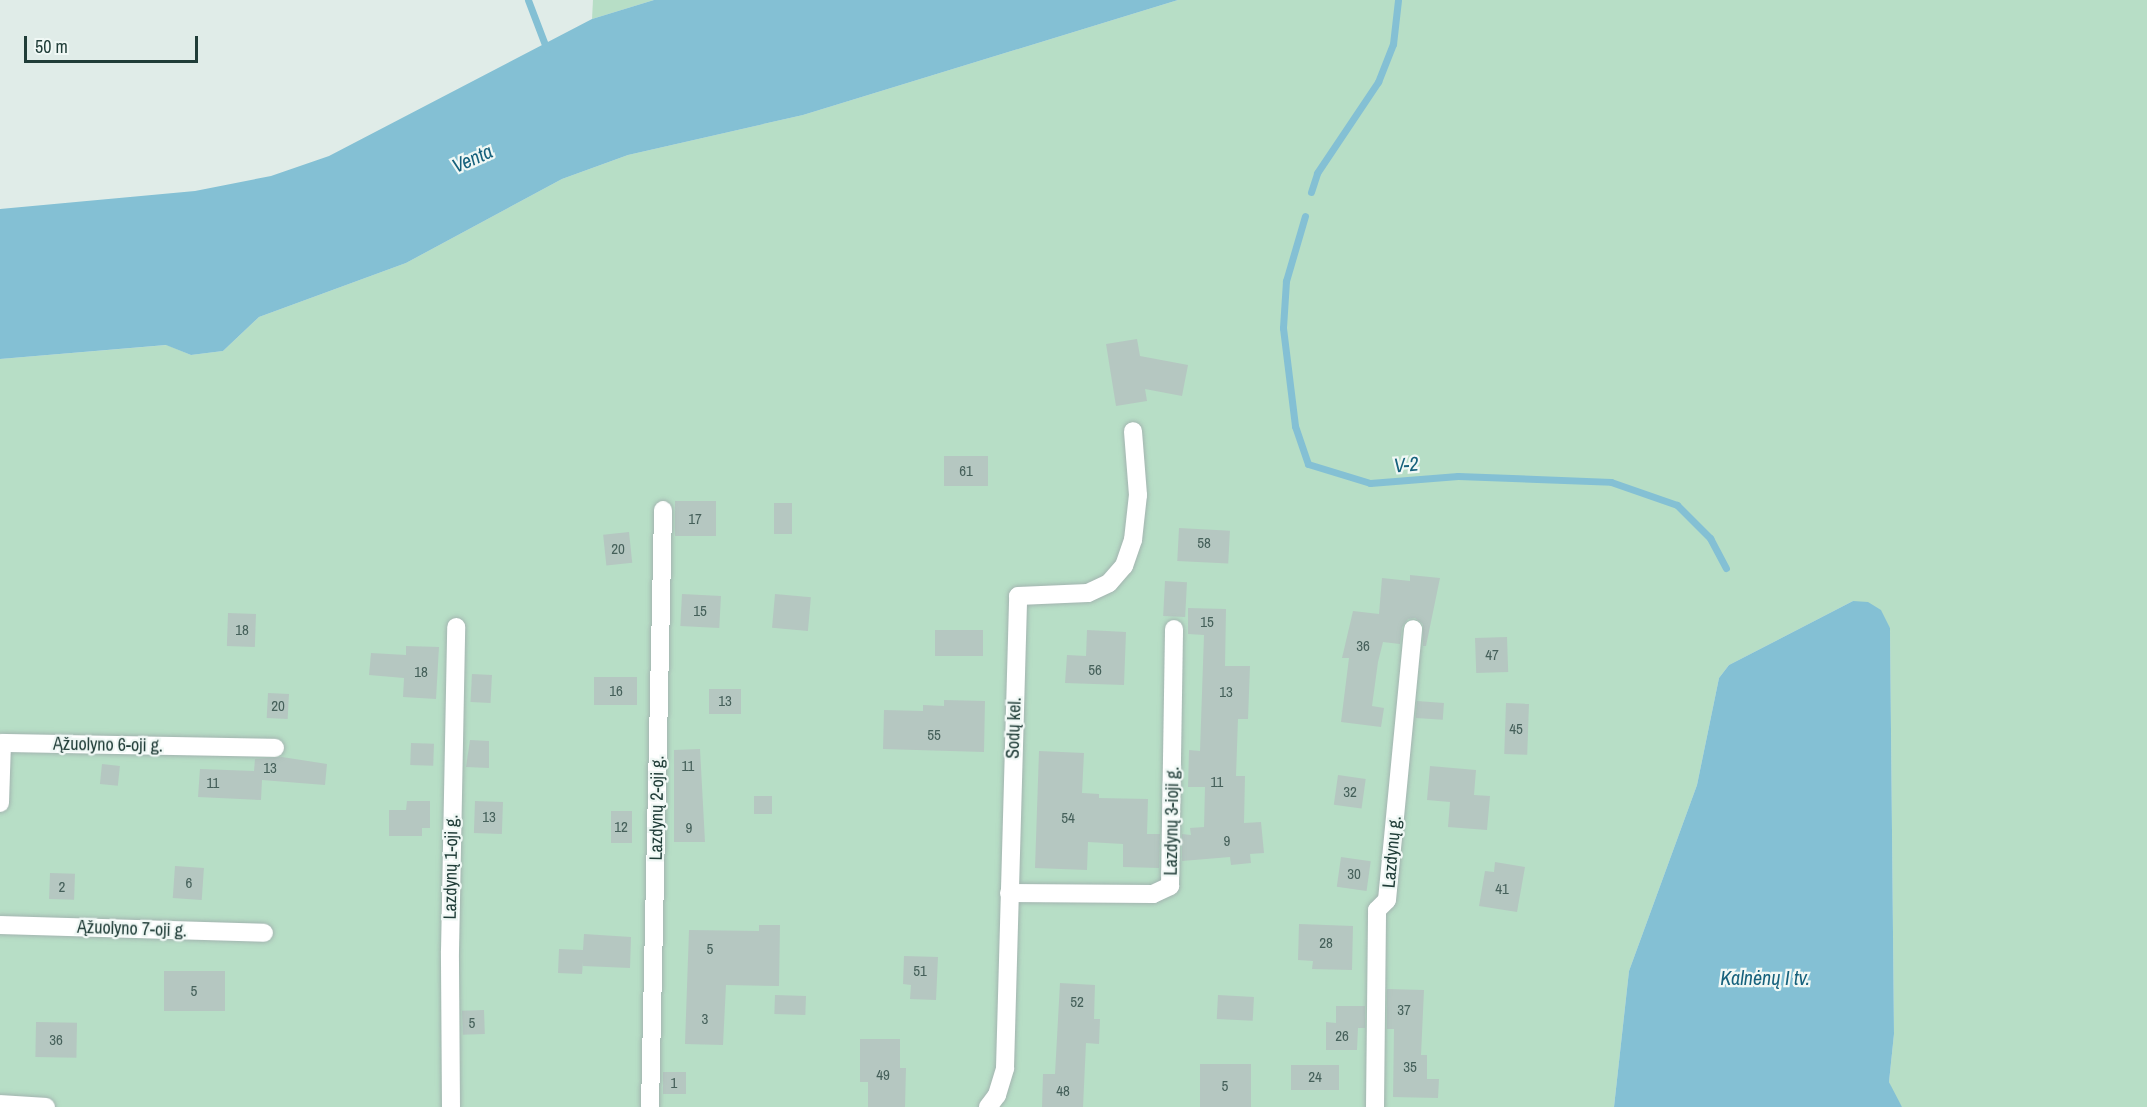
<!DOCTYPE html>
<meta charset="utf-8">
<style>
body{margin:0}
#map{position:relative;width:2147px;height:1107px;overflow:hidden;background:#e0ece8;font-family:"Archivo Narrow",sans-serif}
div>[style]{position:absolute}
.green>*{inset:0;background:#b7dec6}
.water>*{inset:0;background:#84c0d4}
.stream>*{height:7px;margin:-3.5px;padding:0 3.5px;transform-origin:3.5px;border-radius:3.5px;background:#84c0d4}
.building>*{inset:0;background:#b5c7c1;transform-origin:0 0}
.roads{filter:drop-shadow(0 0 2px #a3b4b0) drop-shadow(0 0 2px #a3b4b0)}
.street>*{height:18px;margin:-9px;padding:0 9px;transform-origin:9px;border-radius:9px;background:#fff}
span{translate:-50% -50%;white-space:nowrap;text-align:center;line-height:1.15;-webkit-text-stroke:4.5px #f0f8f5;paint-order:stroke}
.number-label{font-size:15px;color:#45605a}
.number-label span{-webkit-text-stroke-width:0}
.street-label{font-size:18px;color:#203d38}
.water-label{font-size:20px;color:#16617c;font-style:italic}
.scale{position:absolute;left:24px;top:36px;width:174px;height:27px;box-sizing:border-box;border:3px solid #203d38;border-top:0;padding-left:8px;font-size:18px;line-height:21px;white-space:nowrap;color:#203d38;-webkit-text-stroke:4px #f0f8f5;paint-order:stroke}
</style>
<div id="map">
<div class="green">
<i style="clip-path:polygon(593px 0,654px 0,592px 19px)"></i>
<i style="clip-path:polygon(1178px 0,2147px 0,2147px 1107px,1902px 1107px,1897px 1102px,1889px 1082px,1894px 1034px,1890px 628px,1853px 601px,1729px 665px,1719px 678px,1697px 785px,1629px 971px,1614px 1107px,0 1107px,0 359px,167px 345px,191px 355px,223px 351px,259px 317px,406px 263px,562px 179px,628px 155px,803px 115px)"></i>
</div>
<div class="water">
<i style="clip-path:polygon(654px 0,1178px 0,803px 115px,628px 155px,562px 179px,406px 263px,259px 317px,223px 351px,191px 355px,166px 345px,0 359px,0 209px,195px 191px,271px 176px,329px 156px,592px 19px)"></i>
<i style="clip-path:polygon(1853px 601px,1868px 602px,1881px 610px,1890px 628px,1894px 1034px,1889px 1082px,1902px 1107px,1614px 1107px,1629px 971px,1697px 785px,1719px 678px,1729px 665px)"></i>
</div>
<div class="stream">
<i style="left:528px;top:0;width:53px;rotate:69.2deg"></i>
<i style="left:1311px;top:192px;width:20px;rotate:-72deg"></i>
<i style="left:1317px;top:173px;width:110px;rotate:-56.2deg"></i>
<i style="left:1378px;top:82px;width:41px;rotate:-68.5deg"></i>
<i style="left:1393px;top:44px;width:44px;rotate:-83.5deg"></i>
<i style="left:1305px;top:216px;width:68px;rotate:106.3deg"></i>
<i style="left:1286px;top:281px;width:47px;rotate:93.7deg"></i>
<i style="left:1283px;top:328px;width:99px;rotate:83deg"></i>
<i style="left:1295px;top:426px;width:40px;rotate:71.1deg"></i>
<i style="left:1308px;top:464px;width:65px;rotate:17deg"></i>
<i style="left:1370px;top:483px;width:88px;rotate:-4.5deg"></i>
<i style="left:1458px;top:476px;width:153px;rotate:2.2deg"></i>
<i style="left:1611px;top:482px;width:70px;rotate:19.2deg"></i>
<i style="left:1677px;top:505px;width:47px;rotate:45deg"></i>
<i style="left:1710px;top:538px;width:34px;rotate:62deg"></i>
</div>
<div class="building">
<i style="clip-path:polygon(1137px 339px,1140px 356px,1188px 365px,1182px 396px,1145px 389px,1147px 401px,1116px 406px,1106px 344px)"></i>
<i style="left:944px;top:456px;width:44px;height:30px"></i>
<i style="left:675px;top:501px;width:41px;height:35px"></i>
<i style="left:774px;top:503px;width:18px;height:31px"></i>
<i style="left:1179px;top:528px;width:51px;height:33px;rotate:3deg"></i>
<i style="left:629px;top:532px;width:31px;height:26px;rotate:84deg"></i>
<i style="clip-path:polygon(1410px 575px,1440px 578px,1426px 646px,1423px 646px,1423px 624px,1415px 618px,1408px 619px,1402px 627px,1400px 644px,1383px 642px,1378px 662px,1372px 706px,1384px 708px,1381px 727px,1341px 722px,1349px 658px,1342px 658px,1353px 611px,1379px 614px,1382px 578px,1410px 581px)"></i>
<i style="left:1165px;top:581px;width:22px;height:35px;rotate:3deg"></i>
<i style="left:682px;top:594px;width:39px;height:32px;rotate:3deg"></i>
<i style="left:775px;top:594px;width:36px;height:34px;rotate:5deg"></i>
<i style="clip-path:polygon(1188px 608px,1226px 609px,1225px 666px,1250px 666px,1248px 719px,1238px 719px,1236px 776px,1245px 776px,1244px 823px,1261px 822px,1264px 853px,1250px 854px,1251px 863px,1231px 865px,1230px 857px,1182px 861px,1182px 834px,1191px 835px,1190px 828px,1204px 827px,1205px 787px,1188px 787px,1189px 750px,1200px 751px,1204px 635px,1188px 634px)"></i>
<i style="left:228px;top:613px;width:28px;height:33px;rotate:2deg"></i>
<i style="left:935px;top:630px;width:48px;height:26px"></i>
<i style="clip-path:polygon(1087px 630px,1126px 632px,1124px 685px,1065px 683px,1067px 655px,1086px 656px)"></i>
<i style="left:1507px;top:637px;width:35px;height:32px;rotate:88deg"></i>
<i style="clip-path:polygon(406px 646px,439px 647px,436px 699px,403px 697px,404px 678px,369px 675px,371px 653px,406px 655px)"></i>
<i style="left:472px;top:674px;width:20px;height:28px;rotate:3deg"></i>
<i style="left:594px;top:677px;width:43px;height:28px"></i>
<i style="left:709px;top:689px;width:32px;height:25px"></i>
<i style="left:268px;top:693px;width:21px;height:25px;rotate:3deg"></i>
<i style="clip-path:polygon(944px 700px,985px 701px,984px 752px,883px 749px,884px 710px,923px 711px,923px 705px,944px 706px)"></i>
<i style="left:1417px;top:701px;width:27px;height:17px;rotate:4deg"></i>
<i style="left:1506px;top:703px;width:23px;height:51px;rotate:2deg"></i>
<i style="clip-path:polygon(470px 740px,489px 741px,489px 768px,466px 767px)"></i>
<i style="left:411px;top:743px;width:23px;height:22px;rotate:2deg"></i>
<i style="clip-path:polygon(700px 749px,705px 842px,674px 842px,674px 750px)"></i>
<i style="clip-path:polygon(1039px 751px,1084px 753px,1082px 793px,1099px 794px,1099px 798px,1148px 799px,1147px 834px,1160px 834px,1159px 868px,1123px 867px,1123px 844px,1088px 842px,1087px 870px,1035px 868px)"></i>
<i style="clip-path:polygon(282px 757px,327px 764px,325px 785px,262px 780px,261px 800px,198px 797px,200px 769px,254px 771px,255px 759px)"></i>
<i style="left:102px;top:764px;width:18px;height:20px;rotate:6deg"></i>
<i style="clip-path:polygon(1430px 766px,1476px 770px,1474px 795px,1490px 796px,1487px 830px,1448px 827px,1450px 802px,1427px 800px)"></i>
<i style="left:1338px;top:775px;width:28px;height:30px;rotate:8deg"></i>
<i style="left:754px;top:796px;width:18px;height:18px"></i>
<i style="clip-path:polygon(407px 801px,430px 801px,430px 828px,422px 828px,422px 836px,389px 836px,389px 810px,406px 810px)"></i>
<i style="left:475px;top:801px;width:28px;height:32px;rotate:2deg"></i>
<i style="left:611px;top:811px;width:21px;height:32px"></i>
<i style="left:1341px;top:857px;width:30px;height:30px;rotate:8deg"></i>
<i style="clip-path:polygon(1495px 862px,1525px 867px,1517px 912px,1479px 906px,1485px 871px,1494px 872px)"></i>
<i style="left:175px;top:866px;width:29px;height:32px;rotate:4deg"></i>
<i style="left:50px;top:873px;width:25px;height:26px;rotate:2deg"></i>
<i style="clip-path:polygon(1299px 924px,1353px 926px,1352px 970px,1312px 969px,1313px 961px,1298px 960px)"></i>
<i style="clip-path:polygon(759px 925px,780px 925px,779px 986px,726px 985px,723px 1045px,685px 1044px,689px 930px,759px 931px)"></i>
<i style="clip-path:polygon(584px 934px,631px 937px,630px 968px,583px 966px,583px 962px,582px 974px,558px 973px,559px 949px,583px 950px)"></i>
<i style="clip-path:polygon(904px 956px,938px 957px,936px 1000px,910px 999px,911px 985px,903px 984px)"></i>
<i style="left:164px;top:971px;width:61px;height:40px"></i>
<i style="clip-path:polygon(1060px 983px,1095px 985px,1094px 1019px,1100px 1019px,1099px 1044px,1086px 1043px,1083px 1107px,1042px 1107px,1043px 1074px,1055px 1074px)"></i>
<i style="clip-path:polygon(1387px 989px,1424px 990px,1421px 1055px,1427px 1055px,1427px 1079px,1439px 1079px,1438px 1098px,1393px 1097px,1394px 1029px,1387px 1029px)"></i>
<i style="left:775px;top:995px;width:31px;height:19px;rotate:2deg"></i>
<i style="left:1218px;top:995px;width:36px;height:24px;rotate:3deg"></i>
<i style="clip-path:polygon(1336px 1006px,1365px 1006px,1365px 1028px,1358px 1028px,1357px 1050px,1326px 1050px,1326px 1022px,1336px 1023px)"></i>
<i style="left:484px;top:1010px;width:24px;height:22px;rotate:88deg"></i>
<i style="left:36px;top:1022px;width:41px;height:35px;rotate:1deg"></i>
<i style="clip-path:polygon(860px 1039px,900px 1039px,900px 1068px,906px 1068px,905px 1107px,868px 1107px,868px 1082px,860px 1082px)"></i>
<i style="left:1200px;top:1064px;width:51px;height:43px"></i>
<i style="left:1291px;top:1065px;width:48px;height:25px"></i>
<i style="left:686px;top:1072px;width:22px;height:23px;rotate:90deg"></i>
</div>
<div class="roads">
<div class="street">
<i style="left:0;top:803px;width:60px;rotate:-88.1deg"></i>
<i style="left:2px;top:743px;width:273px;rotate:1deg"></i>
<i style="left:1009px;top:893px;width:144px;rotate:0.4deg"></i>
<i style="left:1153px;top:894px;width:19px;rotate:-25deg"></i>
<i style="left:1170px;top:886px;width:257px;rotate:-89.1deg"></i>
<i style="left:0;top:925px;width:264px;rotate:1.7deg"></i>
<i style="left:0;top:1104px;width:46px;rotate:3.7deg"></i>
<i style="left:451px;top:1107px;width:156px;rotate:-90.4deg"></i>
<i style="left:450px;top:951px;width:324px;rotate:-88.9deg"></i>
<i style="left:650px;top:1107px;width:597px;rotate:-88.75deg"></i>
<i style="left:988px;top:1107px;width:15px;rotate:-53deg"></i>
<i style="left:997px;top:1095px;width:28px;rotate:-73deg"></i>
<i style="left:1005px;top:1068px;width:472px;rotate:-88.4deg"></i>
<i style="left:1018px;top:596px;width:70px;rotate:-2.5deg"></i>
<i style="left:1088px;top:593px;width:23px;rotate:-25deg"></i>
<i style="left:1109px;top:583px;width:23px;rotate:-49deg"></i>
<i style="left:1124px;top:566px;width:28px;rotate:-71deg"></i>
<i style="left:1133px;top:540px;width:45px;rotate:-83.7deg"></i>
<i style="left:1138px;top:495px;width:64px;rotate:-94.5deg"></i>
<i style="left:1375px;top:1107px;width:197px;rotate:-89.4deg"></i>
<i style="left:1377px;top:910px;width:14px;rotate:-45deg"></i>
<i style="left:1387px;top:900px;width:272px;rotate:-84.5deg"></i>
</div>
</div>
<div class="number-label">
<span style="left:966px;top:471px">61</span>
<span style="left:695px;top:519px">17</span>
<span style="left:1204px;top:543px">58</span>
<span style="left:618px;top:549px">20</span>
<span style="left:700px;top:611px">15</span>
<span style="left:1207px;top:622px">15</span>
<span style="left:242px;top:630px">18</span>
<span style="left:1363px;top:646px">36</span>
<span style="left:1492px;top:655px">47</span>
<span style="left:1095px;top:670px">56</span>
<span style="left:421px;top:672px">18</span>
<span style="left:616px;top:691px">16</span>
<span style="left:1226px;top:692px">13</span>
<span style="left:725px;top:701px">13</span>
<span style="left:278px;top:706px">20</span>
<span style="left:1516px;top:729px">45</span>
<span style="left:934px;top:735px">55</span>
<span style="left:688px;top:766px">11</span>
<span style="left:270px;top:768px">13</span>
<span style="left:1217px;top:782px">11</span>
<span style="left:213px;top:783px">11</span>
<span style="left:1350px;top:792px">32</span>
<span style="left:489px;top:817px">13</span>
<span style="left:1068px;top:818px">54</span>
<span style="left:621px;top:827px">12</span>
<span style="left:689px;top:828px">9</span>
<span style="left:1227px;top:841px">9</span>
<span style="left:1354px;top:874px">30</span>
<span style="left:189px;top:883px">6</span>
<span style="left:62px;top:887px">2</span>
<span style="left:1502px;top:889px">41</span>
<span style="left:1326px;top:943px">28</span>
<span style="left:710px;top:949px">5</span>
<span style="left:920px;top:971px">51</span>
<span style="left:194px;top:991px">5</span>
<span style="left:1077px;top:1002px">52</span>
<span style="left:1404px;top:1010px">37</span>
<span style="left:705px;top:1019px">3</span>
<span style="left:472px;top:1023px">5</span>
<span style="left:1342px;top:1036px">26</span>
<span style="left:56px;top:1040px">36</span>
<span style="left:1410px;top:1067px">35</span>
<span style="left:883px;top:1075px">49</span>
<span style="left:1315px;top:1077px">24</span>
<span style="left:674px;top:1083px">1</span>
<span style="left:1225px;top:1086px">5</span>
<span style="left:1063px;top:1091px">48</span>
</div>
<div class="street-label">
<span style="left:1014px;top:728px;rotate:-88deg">Sodų kel.</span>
<span style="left:108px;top:745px;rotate:1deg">Ąžuolyno 6-oji g.</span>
<span style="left:657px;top:808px;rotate:-89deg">Lazdynų 2-oji g.</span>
<span style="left:1172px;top:821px;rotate:-89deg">Lazdynų 3-ioji g.</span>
<span style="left:1392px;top:852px;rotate:-85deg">Lazdynų g.</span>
<span style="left:451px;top:867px;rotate:-89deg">Lazdynų 1-oji g.</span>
<span style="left:132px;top:929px;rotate:2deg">Ąžuolyno 7-oji g.</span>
</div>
<div class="water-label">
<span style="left:472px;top:158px;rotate:-24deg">Venta</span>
<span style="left:1406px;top:464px;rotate:-5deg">V-2</span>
<span style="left:1765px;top:977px">Kalnėnų I tv.</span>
</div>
<div class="scale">50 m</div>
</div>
